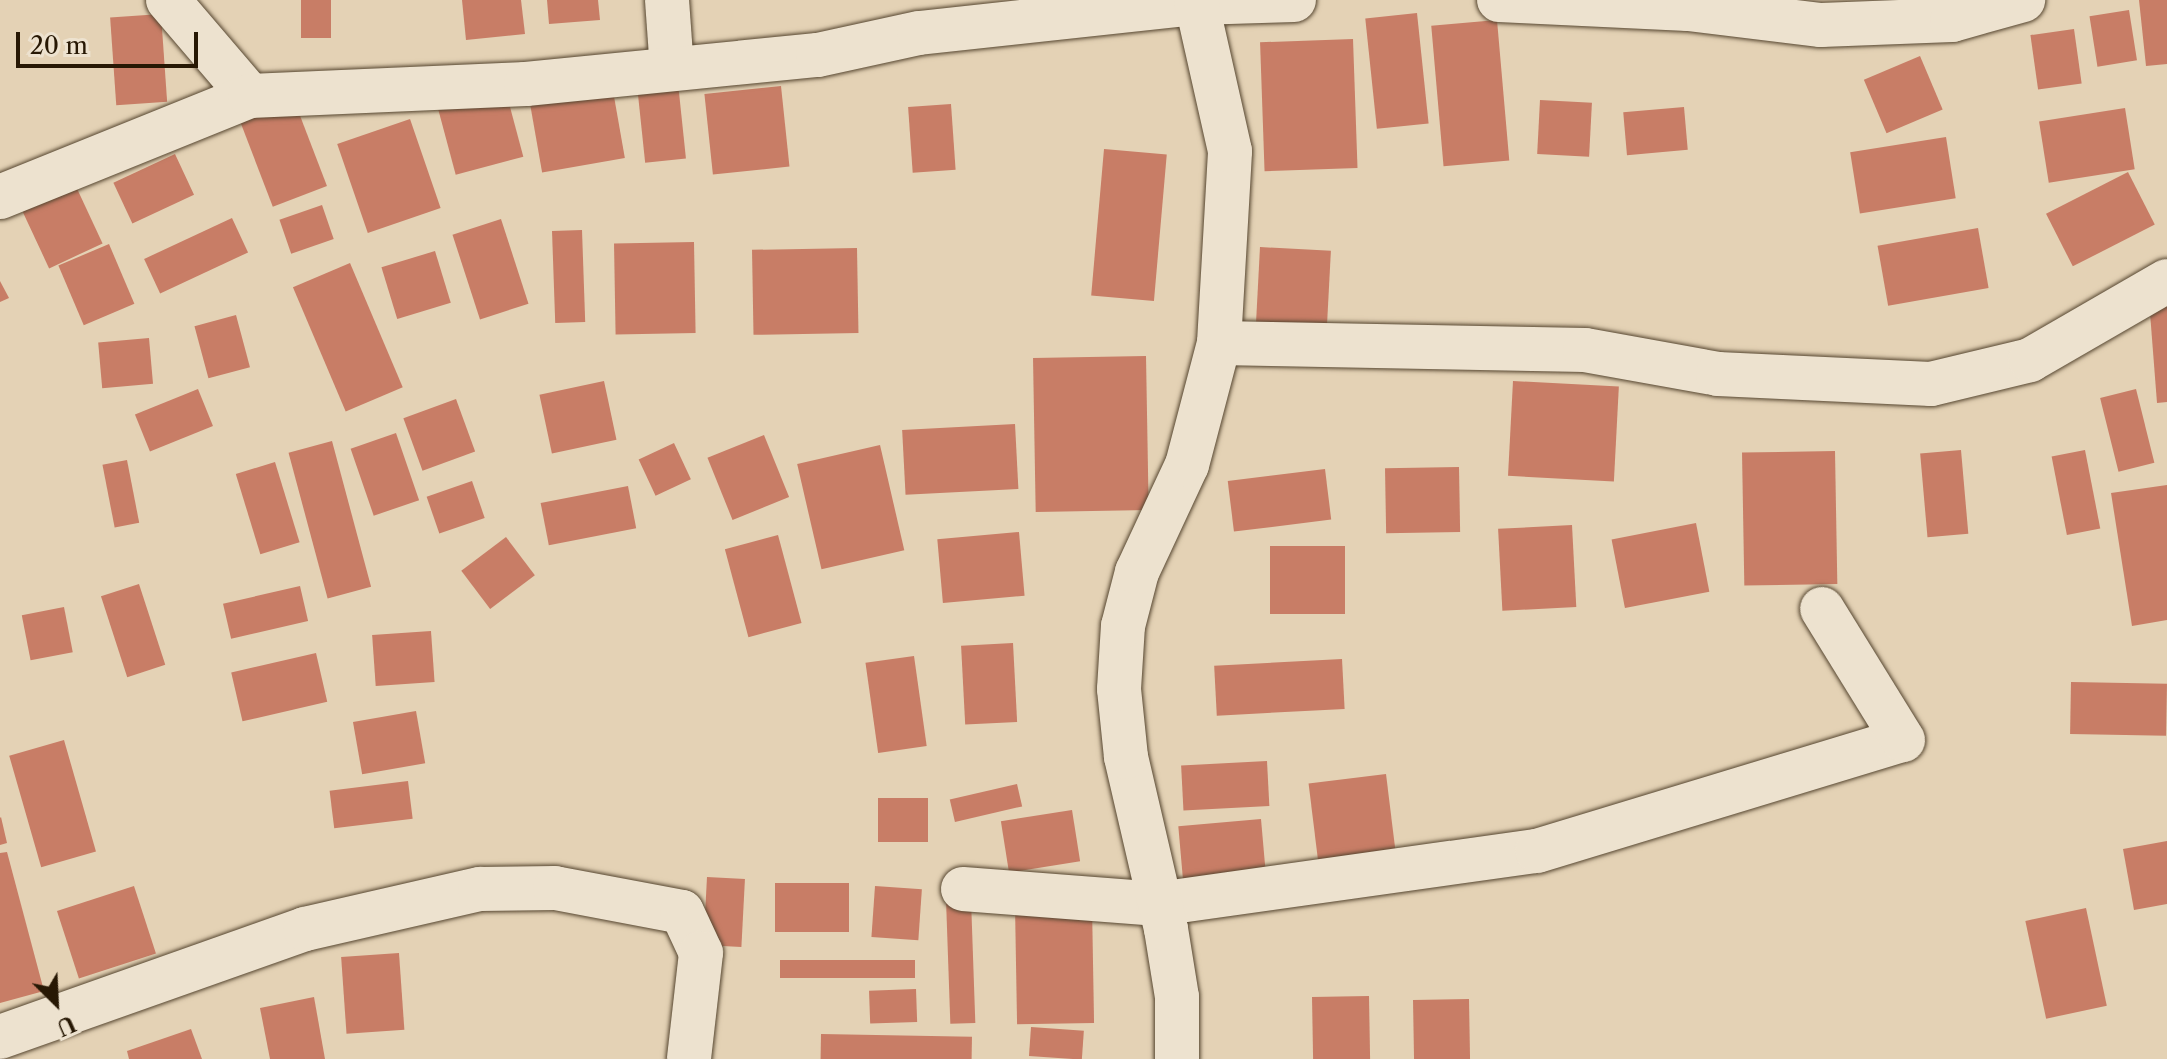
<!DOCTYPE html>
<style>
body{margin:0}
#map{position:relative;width:2167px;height:1059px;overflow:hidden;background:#e4d2b5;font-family:"Libre Caslon Text",serif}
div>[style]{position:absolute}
.building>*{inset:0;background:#c87d66;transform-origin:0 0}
.roads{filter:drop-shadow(0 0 2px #564630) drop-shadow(0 0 2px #564630)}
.minor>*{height:44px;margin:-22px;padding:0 22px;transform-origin:22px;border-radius:22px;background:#ede2cf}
span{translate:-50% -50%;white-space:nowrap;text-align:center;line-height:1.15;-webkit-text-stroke:8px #ede2cf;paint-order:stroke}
.north{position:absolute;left:16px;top:963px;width:80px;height:80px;-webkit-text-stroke:6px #ede2cf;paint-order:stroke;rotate:156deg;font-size:22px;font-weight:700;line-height:32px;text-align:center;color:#271804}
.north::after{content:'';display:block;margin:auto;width:28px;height:36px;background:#271804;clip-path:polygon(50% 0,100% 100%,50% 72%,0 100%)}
.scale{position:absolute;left:16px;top:32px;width:182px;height:36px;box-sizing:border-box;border:4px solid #271804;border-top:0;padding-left:10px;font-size:24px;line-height:28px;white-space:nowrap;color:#271804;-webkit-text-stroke:6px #ede2cf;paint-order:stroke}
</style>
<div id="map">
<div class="building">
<i style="left:301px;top:0;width:30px;height:38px"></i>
<i style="clip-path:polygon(462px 0,521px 0,525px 34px,466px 40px)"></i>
<i style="clip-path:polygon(547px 0,598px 0,600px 20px,549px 24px)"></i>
<i style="clip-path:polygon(2139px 0,2167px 0,2167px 64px,2146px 66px)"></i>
<i style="left:2129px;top:10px;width:51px;height:40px;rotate:81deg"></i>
<i style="left:1417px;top:13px;width:111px;height:52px;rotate:84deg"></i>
<i style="left:161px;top:14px;width:88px;height:51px;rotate:86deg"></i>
<i style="left:1497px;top:20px;width:141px;height:66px;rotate:85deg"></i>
<i style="left:2074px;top:29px;width:55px;height:44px;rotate:82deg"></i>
<i style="left:1353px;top:39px;width:129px;height:93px;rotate:88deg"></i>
<i style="left:1920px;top:56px;width:58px;height:61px;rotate:67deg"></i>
<i style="left:678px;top:83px;width:76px;height:41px;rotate:84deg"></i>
<i style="left:612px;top:85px;width:74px;height:84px;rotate:80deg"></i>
<i style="left:781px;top:86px;width:81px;height:77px;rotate:84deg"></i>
<i style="left:506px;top:92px;width:67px;height:70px;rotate:75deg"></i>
<i style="left:294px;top:100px;width:92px;height:58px;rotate:69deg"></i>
<i style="left:1540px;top:100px;width:52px;height:54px;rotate:3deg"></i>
<i style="left:951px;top:104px;width:66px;height:43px;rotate:86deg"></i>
<i style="left:1684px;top:107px;width:43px;height:61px;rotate:85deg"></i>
<i style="left:2125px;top:108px;width:62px;height:87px;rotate:81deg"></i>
<i style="left:410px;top:119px;width:94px;height:77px;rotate:71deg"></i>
<i style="left:1946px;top:137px;width:62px;height:97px;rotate:81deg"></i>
<i style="left:1104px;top:149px;width:63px;height:147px;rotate:5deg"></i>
<i style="left:175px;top:154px;width:45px;height:68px;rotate:65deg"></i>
<i style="left:2128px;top:172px;width:59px;height:92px;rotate:63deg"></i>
<i style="left:73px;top:180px;width:70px;height:59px;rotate:65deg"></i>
<i style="left:322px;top:205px;width:36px;height:45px;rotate:71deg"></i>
<i style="left:232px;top:218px;width:38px;height:97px;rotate:65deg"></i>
<i style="left:501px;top:219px;width:89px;height:51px;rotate:72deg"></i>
<i style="left:1978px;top:228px;width:61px;height:102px;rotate:80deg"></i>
<i style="left:582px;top:230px;width:92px;height:30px;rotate:88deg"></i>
<i style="left:694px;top:242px;width:91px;height:80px;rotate:89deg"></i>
<i style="left:109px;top:244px;width:65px;height:55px;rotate:67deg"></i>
<i style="left:1260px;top:247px;width:71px;height:76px;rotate:3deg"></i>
<i style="left:857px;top:248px;width:85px;height:105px;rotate:89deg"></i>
<i style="left:435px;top:251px;width:54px;height:56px;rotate:73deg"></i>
<i style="left:350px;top:263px;width:135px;height:62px;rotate:67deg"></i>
<i style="clip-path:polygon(0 281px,9px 298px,0 302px)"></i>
<i style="clip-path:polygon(2167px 299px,2167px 402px,2157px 403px,2149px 300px)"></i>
<i style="left:236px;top:315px;width:54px;height:43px;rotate:75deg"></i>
<i style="left:149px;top:338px;width:46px;height:51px;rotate:85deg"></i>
<i style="left:1146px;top:356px;width:154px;height:113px;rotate:89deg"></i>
<i style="left:604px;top:381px;width:60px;height:66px;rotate:78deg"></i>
<i style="left:1513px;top:381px;width:106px;height:95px;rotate:3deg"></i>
<i style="left:198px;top:389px;width:40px;height:68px;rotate:68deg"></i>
<i style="left:2136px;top:389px;width:76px;height:37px;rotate:76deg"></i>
<i style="left:456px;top:399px;width:56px;height:56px;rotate:70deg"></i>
<i style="left:1015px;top:424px;width:65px;height:113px;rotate:87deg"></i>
<i style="left:396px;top:433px;width:71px;height:48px;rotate:71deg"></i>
<i style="left:764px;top:435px;width:67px;height:61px;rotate:68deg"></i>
<i style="left:332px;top:441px;width:151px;height:45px;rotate:75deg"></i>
<i style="left:674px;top:443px;width:40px;height:39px;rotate:65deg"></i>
<i style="left:880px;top:445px;width:108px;height:85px;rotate:77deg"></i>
<i style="left:1961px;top:450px;width:84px;height:41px;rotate:85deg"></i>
<i style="left:2085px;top:450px;width:80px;height:34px;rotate:79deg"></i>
<i style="left:1835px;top:451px;width:133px;height:93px;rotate:89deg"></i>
<i style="left:127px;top:460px;width:64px;height:25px;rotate:79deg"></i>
<i style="left:275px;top:462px;width:84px;height:41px;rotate:73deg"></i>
<i style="left:1459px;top:467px;width:65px;height:74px;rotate:89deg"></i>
<i style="left:1325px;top:469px;width:51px;height:98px;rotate:83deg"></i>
<i style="left:472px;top:481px;width:39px;height:48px;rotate:71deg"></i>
<i style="clip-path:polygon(2167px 485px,2167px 620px,2132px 626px,2111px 493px)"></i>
<i style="left:628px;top:486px;width:43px;height:89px;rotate:79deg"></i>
<i style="left:1696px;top:523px;width:70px;height:86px;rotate:79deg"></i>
<i style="left:1572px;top:525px;width:82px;height:74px;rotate:87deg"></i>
<i style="left:1019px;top:532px;width:64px;height:82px;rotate:85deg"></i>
<i style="left:778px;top:535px;width:91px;height:55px;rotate:75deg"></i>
<i style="left:506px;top:537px;width:48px;height:56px;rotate:53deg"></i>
<i style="left:1270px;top:546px;width:75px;height:68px"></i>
<i style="left:139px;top:584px;width:85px;height:40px;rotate:72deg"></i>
<i style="left:300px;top:586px;width:36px;height:79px;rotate:77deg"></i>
<i style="left:64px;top:607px;width:46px;height:43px;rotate:79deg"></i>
<i style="left:431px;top:631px;width:51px;height:59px;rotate:86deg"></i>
<i style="left:1013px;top:643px;width:79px;height:52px;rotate:87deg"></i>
<i style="left:316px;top:653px;width:50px;height:87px;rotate:77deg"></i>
<i style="left:914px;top:656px;width:91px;height:49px;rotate:82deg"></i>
<i style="left:1342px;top:659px;width:50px;height:128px;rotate:87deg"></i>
<i style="left:2071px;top:682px;width:96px;height:52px;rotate:1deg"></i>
<i style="left:416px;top:711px;width:53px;height:64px;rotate:80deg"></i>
<i style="left:64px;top:740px;width:116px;height:57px;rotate:74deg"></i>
<i style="left:1267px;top:761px;width:45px;height:86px;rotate:87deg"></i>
<i style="left:1386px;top:774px;width:88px;height:78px;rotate:83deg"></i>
<i style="left:408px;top:781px;width:38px;height:79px;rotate:83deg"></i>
<i style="left:1017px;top:784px;width:23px;height:69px;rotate:77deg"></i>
<i style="left:928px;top:798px;width:44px;height:50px;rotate:90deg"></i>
<i style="left:1072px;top:810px;width:52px;height:72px;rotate:81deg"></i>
<i style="clip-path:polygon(1px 817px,7px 843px,0 845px,0 818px)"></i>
<i style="left:1261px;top:819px;width:53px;height:83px;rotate:85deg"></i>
<i style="clip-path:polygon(2167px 841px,2167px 904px,2134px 910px,2123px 849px)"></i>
<i style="clip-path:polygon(7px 852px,44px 991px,0 1003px,0 853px)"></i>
<i style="left:707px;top:877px;width:38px;height:68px;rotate:3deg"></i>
<i style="left:775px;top:883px;width:74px;height:49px"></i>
<i style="left:134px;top:886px;width:71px;height:81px;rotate:72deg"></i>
<i style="left:875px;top:886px;width:47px;height:51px;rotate:4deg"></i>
<i style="left:971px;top:899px;width:124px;height:25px;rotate:88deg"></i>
<i style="left:1092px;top:905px;width:118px;height:77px;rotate:89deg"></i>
<i style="left:2086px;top:908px;width:100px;height:62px;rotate:78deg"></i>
<i style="left:399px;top:953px;width:77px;height:58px;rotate:86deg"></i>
<i style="left:780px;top:960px;width:135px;height:18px"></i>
<i style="left:916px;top:989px;width:33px;height:47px;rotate:88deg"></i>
<i style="left:1369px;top:996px;width:63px;height:57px;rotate:89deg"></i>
<i style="clip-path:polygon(314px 997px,325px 1059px,270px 1059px,260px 1008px)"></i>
<i style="left:1469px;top:999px;width:60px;height:56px;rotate:89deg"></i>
<i style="left:1031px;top:1027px;width:53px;height:29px;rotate:4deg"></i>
<i style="clip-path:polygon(191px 1029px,202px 1059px,129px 1059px,127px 1051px)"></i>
<i style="left:821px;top:1034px;width:151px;height:25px;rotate:1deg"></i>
</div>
<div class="roads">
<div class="minor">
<i style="left:168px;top:0;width:126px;rotate:49.5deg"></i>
<i style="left:667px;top:0;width:69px;rotate:85.9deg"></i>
<i style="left:1499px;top:0;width:189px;rotate:2.7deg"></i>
<i style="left:1688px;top:9px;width:134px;rotate:6.9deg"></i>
<i style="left:1821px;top:25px;width:131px;rotate:-2.2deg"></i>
<i style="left:1952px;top:20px;width:74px;rotate:-15.7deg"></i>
<i style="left:0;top:197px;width:270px;rotate:-22deg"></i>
<i style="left:250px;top:96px;width:276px;rotate:-2.5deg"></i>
<i style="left:526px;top:84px;width:293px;rotate:-5.7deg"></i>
<i style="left:818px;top:55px;width:103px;rotate:-12.3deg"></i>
<i style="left:919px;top:33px;width:279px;rotate:-6.2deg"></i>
<i style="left:1196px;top:3px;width:98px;rotate:-1.8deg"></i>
<i style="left:1219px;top:343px;width:366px;rotate:1.1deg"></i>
<i style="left:1585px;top:350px;width:135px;rotate:10.2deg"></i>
<i style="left:1718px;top:374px;width:213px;rotate:2.7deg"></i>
<i style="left:1931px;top:384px;width:102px;rotate:-13.6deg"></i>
<i style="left:2030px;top:360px;width:158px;rotate:-30deg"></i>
<i style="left:963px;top:889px;width:196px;rotate:4.4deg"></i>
<i style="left:1158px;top:904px;width:383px;rotate:-8deg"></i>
<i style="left:1537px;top:851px;width:382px;rotate:-16.9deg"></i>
<i style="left:1903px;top:740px;width:154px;rotate:-121.7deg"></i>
<i style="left:0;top:1037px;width:324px;rotate:-19.5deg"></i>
<i style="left:305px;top:929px;width:180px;rotate:-12.9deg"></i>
<i style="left:480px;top:889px;width:75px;rotate:-0.8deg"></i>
<i style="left:555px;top:888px;width:129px;rotate:10.7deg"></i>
<i style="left:682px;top:912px;width:45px;rotate:65.1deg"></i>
<i style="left:701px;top:953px;width:107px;rotate:96.5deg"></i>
<i style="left:1177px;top:1059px;width:62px;rotate:-90deg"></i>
<i style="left:1177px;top:997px;width:69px;rotate:-99.2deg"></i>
<i style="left:1166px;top:929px;width:177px;rotate:-103.1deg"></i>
<i style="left:1126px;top:757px;width:68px;rotate:-95.9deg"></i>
<i style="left:1119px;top:689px;width:63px;rotate:-86.4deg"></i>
<i style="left:1123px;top:626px;width:56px;rotate:-75.5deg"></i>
<i style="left:1137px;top:572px;width:118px;rotate:-65deg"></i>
<i style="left:1187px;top:465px;width:126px;rotate:-75.3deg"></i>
<i style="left:1219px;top:343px;width:192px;rotate:-86.7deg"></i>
<i style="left:1230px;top:151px;width:155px;rotate:-102.7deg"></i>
</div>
</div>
<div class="north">U</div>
<div class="scale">20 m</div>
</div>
